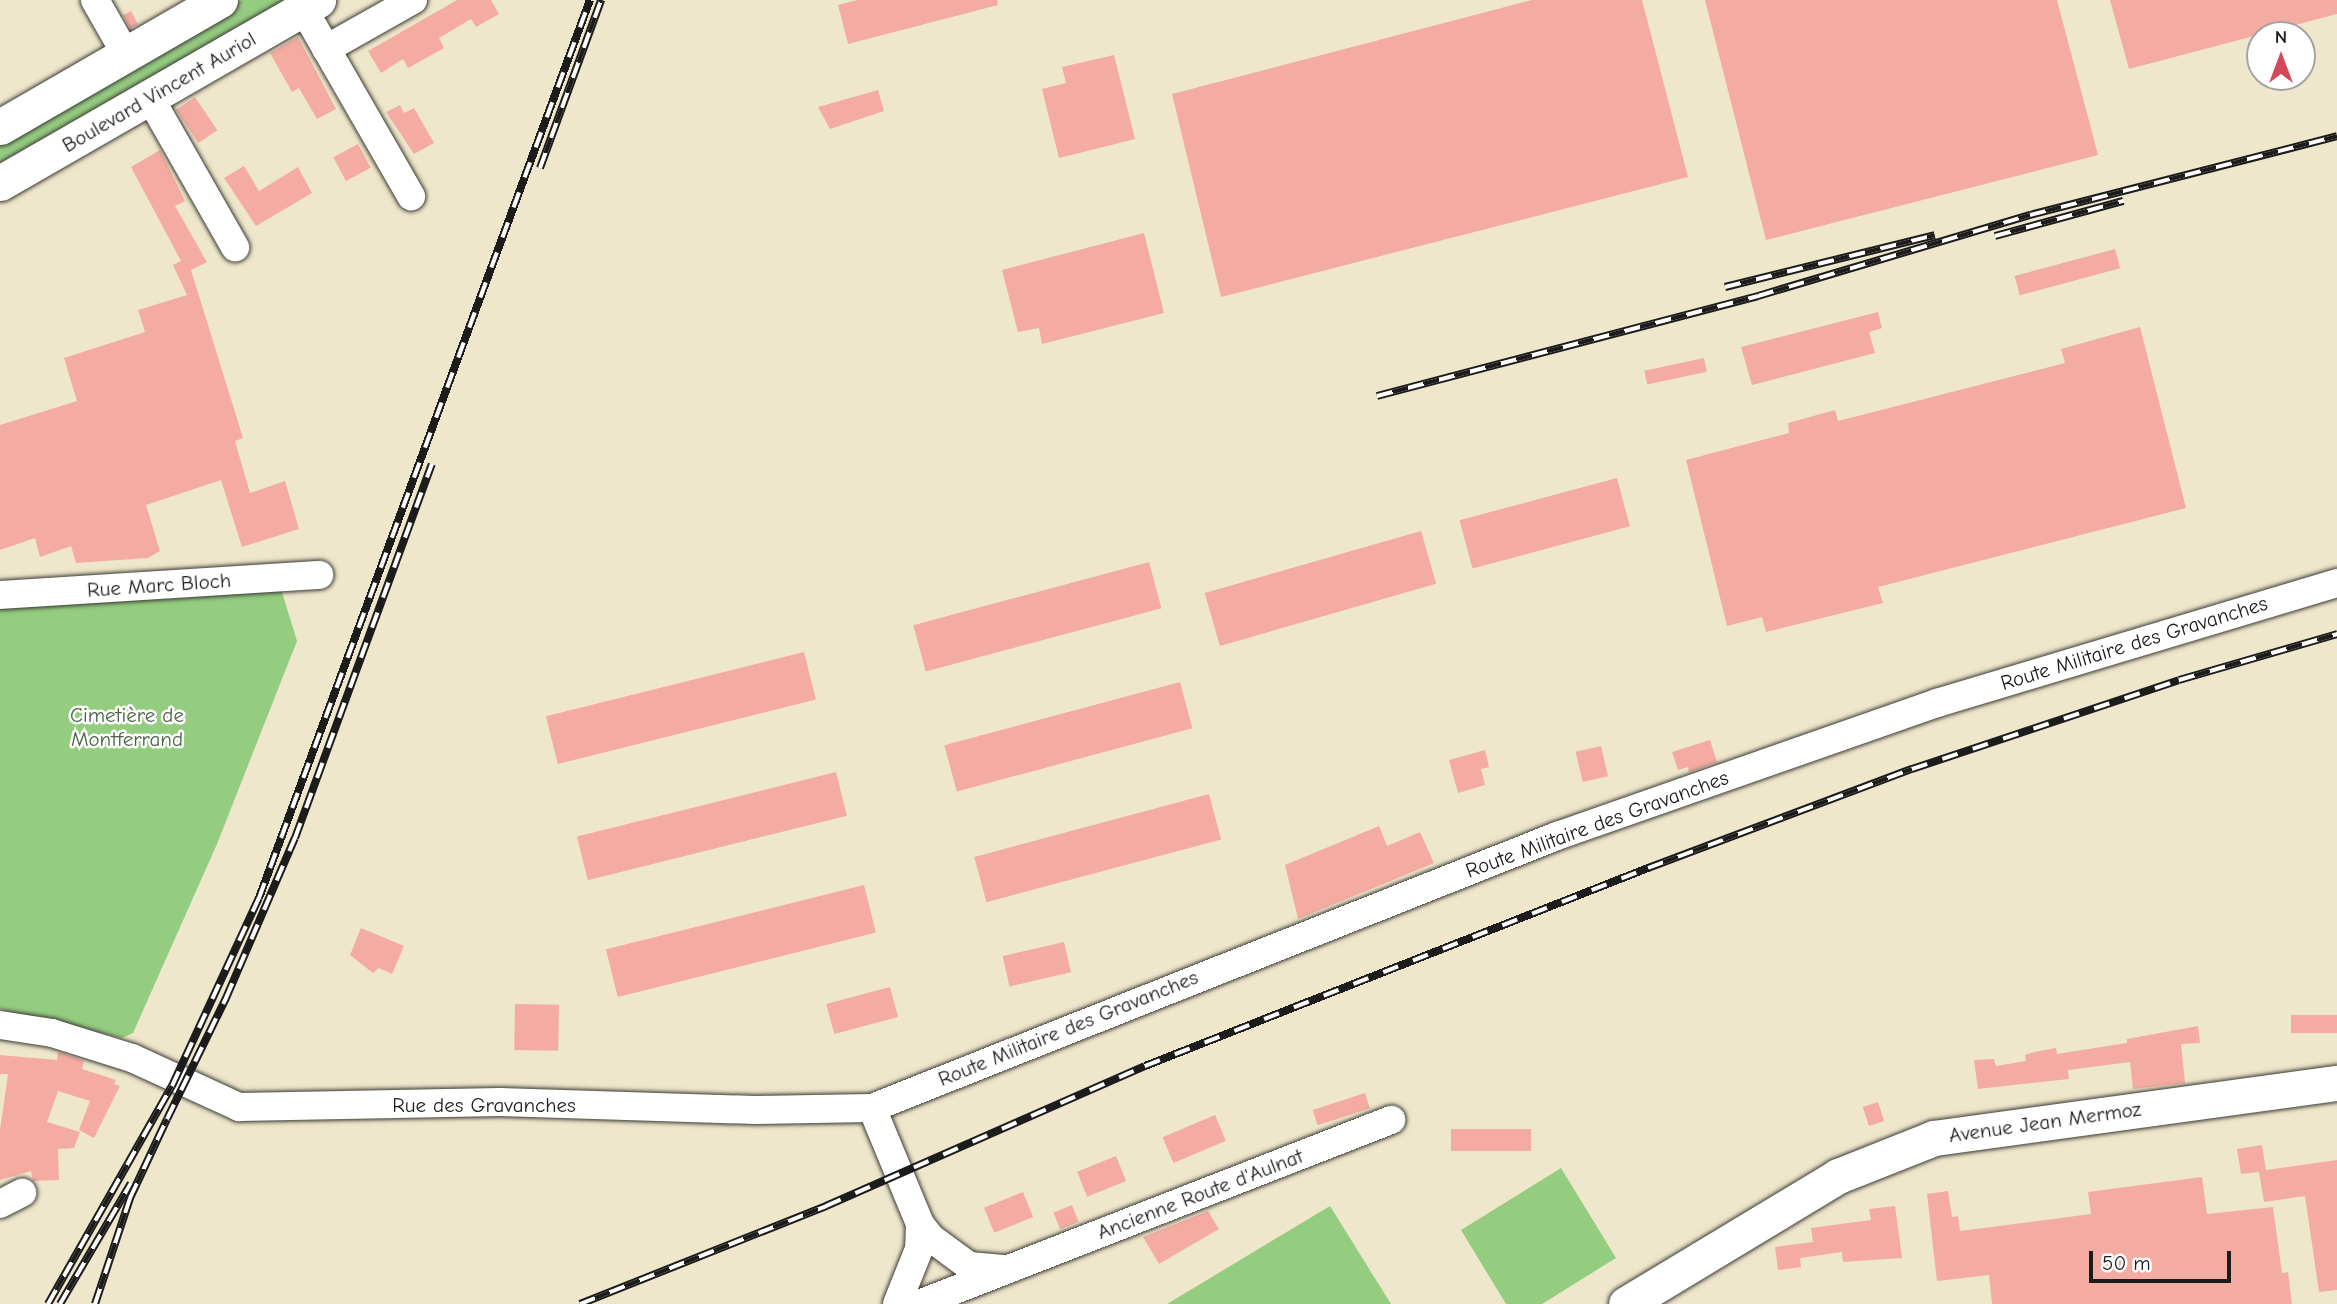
<!DOCTYPE html>
<meta charset="utf-8">
<style>
body{margin:0}
#map{position:relative;width:2337px;height:1304px;overflow:hidden;background:#eee7cb;font-family:"Comic Neue",sans-serif}
div>[style]{position:absolute}
.green>*{inset:0;background:#95cd80}
.building>*{inset:0;background:#f4aca2;transform-origin:0 0}
.roads{filter:drop-shadow(0 0 2px #3c3a36) drop-shadow(0 0 2px #3c3a36)}
.minor>*{height:28px;margin:-14px;padding:0 14px;transform-origin:14px;border-radius:14px;background:#fff}
.major>*{height:35px;margin:-17.5px;padding:0 17.5px;transform-origin:17.5px;border-radius:17.5px;background:#fff}
.rail>*{height:8px;margin-top:-4px;transform-origin:0;background:repeating-linear-gradient(90deg,#fff 0 16px,#1c1c1c 0 32px);box-sizing:border-box;border-block:2px solid #1c1c1c}
span{translate:-50% -50%;white-space:nowrap;text-align:center;line-height:1.15;-webkit-text-stroke:5px #fff;paint-order:stroke}
.street-label{font-size:21px;color:#1c1c1c}
.park-label{font-size:21px;color:#4c6344}
.north{position:absolute;left:2246px;top:21px;width:70px;height:70px;box-sizing:border-box;background:#fff;border:2px solid #a4a4a4;border-radius:50%;rotate:0deg;font-size:19px;font-weight:700;line-height:28px;text-align:center;color:#1c1c1c}
.north::after{content:'';display:block;margin:auto;width:24px;height:32px;background:#d1495b;clip-path:polygon(50% 0,100% 100%,50% 72%,0 100%)}
.scale{position:absolute;left:2089px;top:1251px;width:142px;height:32px;box-sizing:border-box;border:4px solid #1c1c1c;border-top:0;padding-left:9px;font-size:21px;line-height:24px;white-space:nowrap;color:#1c1c1c;-webkit-text-stroke:5px #fff;paint-order:stroke}
</style>
<div id="map">
<div class="green">
<i style="clip-path:polygon(242px 0,300px 0,0 173px,0 138px)"></i>
<i style="clip-path:polygon(281px 589px,297px 641px,217px 844px,133px 1033px,122px 1038px,0 1009px,0 608px)"></i>
<i style="clip-path:polygon(1561px 1168px,1616px 1258px,1542px 1304px,1506px 1304px,1461px 1230px)"></i>
<i style="clip-path:polygon(1330px 1206px,1391px 1304px,1167px 1304px)"></i>
</div>
<div class="building">
<i style="clip-path:polygon(457px 0,491px 0,499px 14px,476px 27px,471px 19px,439px 38px,444px 48px,408px 68px,403px 59px,381px 73px,368px 51px)"></i>
<i style="clip-path:polygon(857px 0,997px 0,998px 5px,848px 44px,838px 5px)"></i>
<i style="clip-path:polygon(1532px 0,1642px 0,1688px 177px,1221px 297px,1172px 94px)"></i>
<i style="clip-path:polygon(1705px 0,2057px 0,2098px 155px,1766px 240px)"></i>
<i style="clip-path:polygon(2110px 0,2337px 0,2337px 14px,2129px 69px)"></i>
<i style="left:131px;top:11px;width:15px;height:9px;rotate:62deg"></i>
<i style="clip-path:polygon(298px 37px,336px 109px,317px 119px,299px 88px,292px 92px,270px 53px)"></i>
<i style="clip-path:polygon(1114px 55px,1135px 139px,1059px 158px,1042px 89px,1066px 83px,1062px 67px)"></i>
<i style="clip-path:polygon(878px 90px,884px 111px,830px 129px,818px 107px)"></i>
<i style="left:195px;top:97px;width:40px;height:23px;rotate:56deg"></i>
<i style="clip-path:polygon(400px 105px,404px 113px,414px 108px,434px 143px,414px 154px,386px 112px)"></i>
<i style="left:358px;top:144px;width:27px;height:28px;rotate:62deg"></i>
<i style="clip-path:polygon(160px 150px,185px 201px,175px 206px,207px 262px,191px 270px,243px 438px,235px 441px,250px 493px,285px 481px,299px 529px,242px 547px,221px 480px,146px 505px,160px 551px,148px 558px,76px 563px,71px 546px,40px 557px,35px 538px,0 550px,0 425px,77px 401px,64px 358px,145px 332px,138px 310px,187px 295px,173px 265px,181px 261px,131px 167px)"></i>
<i style="clip-path:polygon(244px 166px,259px 191px,298px 167px,312px 193px,256px 226px,224px 178px)"></i>
<i style="clip-path:polygon(1144px 233px,1164px 313px,1042px 344px,1039px 328px,1018px 332px,1002px 270px)"></i>
<i style="left:2115px;top:249px;width:20px;height:104px;rotate:75deg"></i>
<i style="clip-path:polygon(1878px 312px,1882px 328px,1869px 332px,1875px 353px,1752px 385px,1741px 347px)"></i>
<i style="clip-path:polygon(2140px 327px,2186px 508px,1878px 587px,1883px 603px,1766px 632px,1762px 617px,1727px 626px,1686px 460px,1789px 433px,1788px 423px,1835px 410px,1838px 421px,2065px 363px,2061px 349px)"></i>
<i style="left:1704px;top:358px;width:14px;height:61px;rotate:78deg"></i>
<i style="left:1617px;top:478px;width:50px;height:163px;rotate:75deg"></i>
<i style="left:1421px;top:531px;width:55px;height:225px;rotate:74deg"></i>
<i style="left:1149px;top:562px;width:48px;height:244px;rotate:75deg"></i>
<i style="left:804px;top:652px;width:49px;height:266px;rotate:76deg"></i>
<i style="left:1180px;top:682px;width:48px;height:244px;rotate:75deg"></i>
<i style="clip-path:polygon(1710px 740px,1717px 762px,1689px 772px,1688px 767px,1678px 770px,1672px 752px)"></i>
<i style="left:1601px;top:746px;width:31px;height:26px;rotate:77deg"></i>
<i style="clip-path:polygon(1485px 750px,1489px 767px,1481px 769px,1485px 785px,1458px 793px,1449px 760px)"></i>
<i style="left:836px;top:772px;width:45px;height:267px;rotate:76deg"></i>
<i style="left:1209px;top:794px;width:47px;height:243px;rotate:75deg"></i>
<i style="clip-path:polygon(1379px 826px,1387px 846px,1420px 832px,1434px 863px,1298px 919px,1285px 865px)"></i>
<i style="left:864px;top:885px;width:49px;height:266px;rotate:76deg"></i>
<i style="clip-path:polygon(361px 928px,404px 946px,392px 974px,379px 968px,373px 973px,350px 955px)"></i>
<i style="left:1064px;top:942px;width:31px;height:63px;rotate:77deg"></i>
<i style="left:890px;top:987px;width:31px;height:66px;rotate:75deg"></i>
<i style="left:515px;top:1004px;width:44px;height:46px;rotate:1deg"></i>
<i style="left:2337px;top:1015px;width:18px;height:46px;rotate:90deg"></i>
<i style="clip-path:polygon(2198px 1026px,2200px 1043px,2181px 1044px,2185px 1083px,2133px 1089px,2130px 1062px,2068px 1070px,2069px 1079px,1978px 1089px,1974px 1060px,1994px 1059px,1996px 1066px,2026px 1061px,2025px 1055px,2034px 1052px,2056px 1048px,2057px 1054px,2127px 1043px,2127px 1039px)"></i>
<i style="clip-path:polygon(58px 1052px,84px 1061px,82px 1069px,116px 1080px,114px 1084px,120px 1086px,94px 1138px,79px 1130px,90px 1101px,58px 1091px,47px 1122px,80px 1132px,74px 1148px,58px 1149px,59px 1180px,33px 1181px,31px 1171px,0 1180px,0 1130px,8px 1074px,0 1074px,0 1055px,57px 1060px)"></i>
<i style="left:1365px;top:1093px;width:16px;height:55px;rotate:72deg"></i>
<i style="left:1878px;top:1102px;width:20px;height:16px;rotate:72deg"></i>
<i style="left:1215px;top:1115px;width:28px;height:57px;rotate:67deg"></i>
<i style="left:1531px;top:1129px;width:22px;height:80px;rotate:90deg"></i>
<i style="clip-path:polygon(2262px 1145px,2266px 1170px,2337px 1160px,2337px 1290px,2319px 1292px,2305px 1196px,2264px 1202px,2259px 1172px,2241px 1174px,2237px 1149px)"></i>
<i style="left:1116px;top:1156px;width:27px;height:42px;rotate:68deg"></i>
<i style="clip-path:polygon(2202px 1177px,2207px 1214px,2273px 1207px,2282px 1273px,2288px 1272px,2292px 1304px,1992px 1304px,1989px 1275px,1937px 1281px,1927px 1194px,1948px 1191px,1952px 1217px,1958px 1216px,1960px 1231px,2091px 1214px,2088px 1192px)"></i>
<i style="left:1023px;top:1192px;width:27px;height:42px;rotate:68deg"></i>
<i style="left:1072px;top:1205px;width:18px;height:20px;rotate:68deg"></i>
<i style="clip-path:polygon(1895px 1206px,1902px 1258px,1843px 1262px,1842px 1252px,1800px 1258px,1801px 1267px,1778px 1270px,1775px 1247px,1813px 1242px,1811px 1228px,1871px 1220px,1869px 1209px)"></i>
<i style="clip-path:polygon(1208px 1211px,1219px 1229px,1159px 1264px,1143px 1237px)"></i>
</div>
<div class="roads">
<div class="minor">
<i style="left:95px;top:0;width:51px;rotate:60.4deg"></i>
<i style="left:304px;top:10px;width:215px;rotate:60.1deg"></i>
<i style="left:326px;top:49px;width:100px;rotate:-29.4deg"></i>
<i style="left:150px;top:98px;width:172px;rotate:60.3deg"></i>
<i style="left:0;top:595px;width:320px;rotate:-3.6deg"></i>
<i style="left:0;top:1025px;width:53px;rotate:8.7deg"></i>
<i style="left:52px;top:1033px;width:84px;rotate:17.4deg"></i>
<i style="left:132px;top:1058px;width:118px;rotate:24.6deg"></i>
<i style="left:239px;top:1107px;width:261px;rotate:-1.1deg"></i>
<i style="left:500px;top:1102px;width:256px;rotate:1.8deg"></i>
<i style="left:756px;top:1110px;width:116px;rotate:-1deg"></i>
<i style="left:872px;top:1108px;width:126px;rotate:67.5deg"></i>
<i style="left:920px;top:1224px;width:25px;rotate:92deg"></i>
<i style="left:919px;top:1249px;width:59px;rotate:111.8deg"></i>
<i style="left:872px;top:1108px;width:737px;rotate:-21.66deg"></i>
<i style="left:1557px;top:836px;width:403px;rotate:-19.3deg"></i>
<i style="left:1937px;top:703px;width:418px;rotate:-16.7deg"></i>
<i style="left:0;top:1204px;width:25px;rotate:-27deg"></i>
<i style="left:920px;top:1224px;width:18px;rotate:52deg"></i>
<i style="left:931px;top:1238px;width:47px;rotate:36.4deg"></i>
<i style="left:969px;top:1266px;width:34px;rotate:5deg"></i>
<i style="left:919px;top:1304px;width:507px;rotate:-21.3deg"></i>
</div>
<div class="major">
<i style="left:0;top:127px;width:254px;rotate:-30deg"></i>
<i style="left:0;top:183px;width:367px;rotate:-29.9deg"></i>
<i style="left:1626px;top:1304px;width:248px;rotate:-31.1deg"></i>
<i style="left:1838px;top:1176px;width:103px;rotate:-21.6deg"></i>
<i style="left:1934px;top:1138px;width:407px;rotate:-7.8deg"></i>
</div>
</div>
<div class="rail">
<i style="left:540px;top:168px;width:179px;rotate:-70deg"></i>
<i style="left:1995px;top:236px;width:133px;rotate:-15.3deg"></i>
<i style="left:1725px;top:287px;width:216px;rotate:-13.9deg"></i>
<i style="left:1377px;top:396px;width:394px;rotate:-14.7deg"></i>
<i style="left:1758px;top:296px;width:284px;rotate:-16.6deg"></i>
<i style="left:2030px;top:215px;width:317px;rotate:-14.4deg"></i>
<i style="left:167px;top:1119px;width:135px;rotate:-64deg"></i>
<i style="left:226px;top:998px;width:174px;rotate:-66.7deg"></i>
<i style="left:295px;top:838px;width:398px;rotate:-69.9deg"></i>
<i style="left:48px;top:1304px;width:251px;rotate:-60.4deg"></i>
<i style="left:172px;top:1086px;width:207px;rotate:-65.2deg"></i>
<i style="left:259px;top:898px;width:957px;rotate:-69.77deg"></i>
<i style="left:60px;top:1304px;width:140px;rotate:-59.6deg"></i>
<i style="left:95px;top:1304px;width:112px;rotate:-71.7deg"></i>
<i style="left:130px;top:1198px;width:87px;rotate:-64.9deg"></i>
<i style="left:580px;top:1304px;width:265px;rotate:-21.7deg"></i>
<i style="left:826px;top:1206px;width:348px;rotate:-23.7deg"></i>
<i style="left:1145px;top:1066px;width:541px;rotate:-21.49deg"></i>
<i style="left:1648px;top:868px;width:282px;rotate:-20.6deg"></i>
<i style="left:1912px;top:769px;width:281px;rotate:-18.4deg"></i>
<i style="left:2179px;top:680px;width:165px;rotate:-16.2deg"></i>
</div>
<div class="street-label">
<span style="left:159px;top:92px;rotate:-30deg">Boulevard Vincent Auriol</span>
<span style="left:159px;top:585px;rotate:-4deg">Rue Marc Bloch</span>
<span style="left:2134px;top:643px;rotate:-17deg">Route Militaire des Gravanches</span>
<span style="left:1597px;top:824px;rotate:-20deg">Route Militaire des Gravanches</span>
<span style="left:1068px;top:1028px;rotate:-22deg">Route Militaire des Gravanches</span>
<span style="left:484px;top:1105px">Rue des Gravanches</span>
<span style="left:2045px;top:1122px;rotate:-8deg">Avenue Jean Mermoz</span>
<span style="left:1200px;top:1194px;rotate:-21deg">Ancienne Route d'Aulnat</span>
</div>
<div class="park-label">
<span style="left:127px;top:727px">Cimetière de<br>Montferrand</span>
</div>
<div class="north">N</div>
<div class="scale">50 m</div>
</div>
